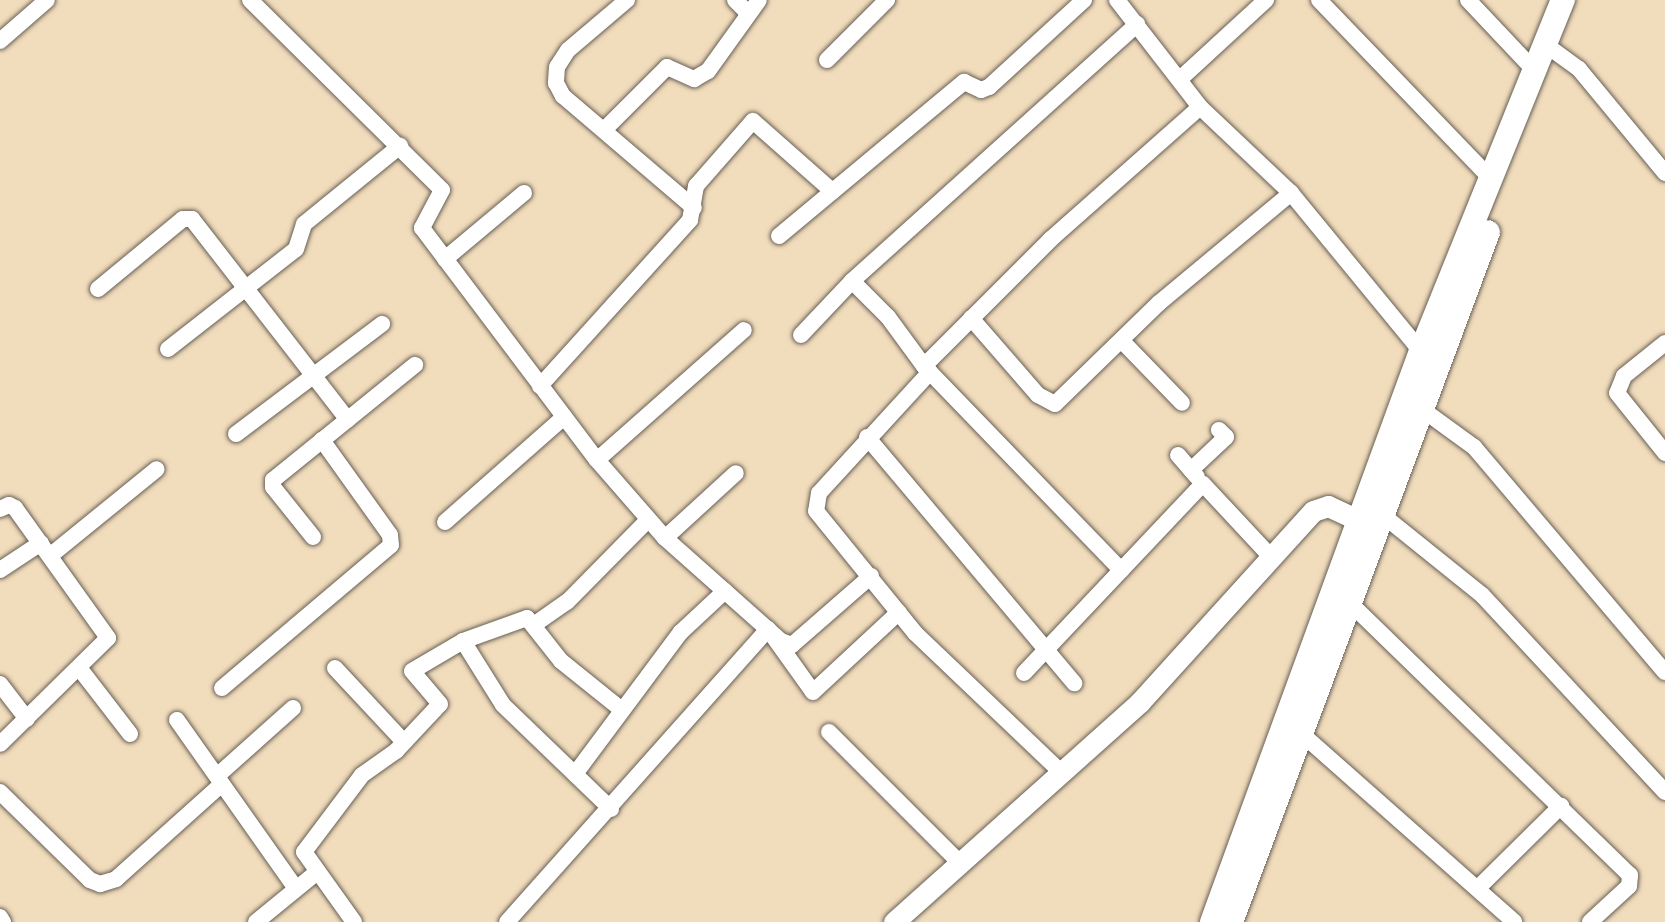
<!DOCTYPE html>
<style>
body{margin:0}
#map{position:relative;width:1665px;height:922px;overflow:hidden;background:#f1dcbc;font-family:"Libre Bodoni",serif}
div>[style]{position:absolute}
.roads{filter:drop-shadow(0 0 2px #675f54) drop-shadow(0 0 2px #675f54)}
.street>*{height:16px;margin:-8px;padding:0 8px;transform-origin:8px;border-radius:8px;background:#fff}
.secondary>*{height:21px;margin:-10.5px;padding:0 10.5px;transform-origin:10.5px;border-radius:10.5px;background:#fff}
.primary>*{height:24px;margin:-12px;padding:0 12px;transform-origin:12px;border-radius:12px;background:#fff}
span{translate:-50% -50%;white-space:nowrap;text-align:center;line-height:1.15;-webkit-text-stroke:6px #fbf7ec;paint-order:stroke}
</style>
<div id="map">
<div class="roads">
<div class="street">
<i style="left:250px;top:0;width:270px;rotate:44.7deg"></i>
<i style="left:442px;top:190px;width:43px;rotate:117.8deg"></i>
<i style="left:422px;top:228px;width:291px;rotate:53deg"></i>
<i style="left:597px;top:460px;width:103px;rotate:48.9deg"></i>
<i style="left:665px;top:538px;width:155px;rotate:41.6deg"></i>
<i style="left:781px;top:641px;width:12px;rotate:20deg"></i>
<i style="left:792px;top:645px;width:105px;rotate:-41.1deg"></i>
<i style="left:627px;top:0;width:77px;rotate:139.7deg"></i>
<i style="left:568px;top:50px;width:20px;rotate:123deg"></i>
<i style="left:557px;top:67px;width:16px;rotate:94deg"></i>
<i style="left:556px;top:83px;width:15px;rotate:62deg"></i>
<i style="left:563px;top:96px;width:172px;rotate:40.5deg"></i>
<i style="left:735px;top:0;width:18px;rotate:45deg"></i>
<i style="left:1117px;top:0;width:135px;rotate:52.2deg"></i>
<i style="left:1200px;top:107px;width:125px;rotate:43.4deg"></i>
<i style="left:1291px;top:193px;width:205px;rotate:50.6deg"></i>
<i style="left:1319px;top:0;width:248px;rotate:46.1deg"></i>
<i style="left:1468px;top:0;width:98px;rotate:46.7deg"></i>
<i style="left:0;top:41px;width:62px;rotate:-41.1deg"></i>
<i style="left:1546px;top:45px;width:41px;rotate:36deg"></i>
<i style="left:1579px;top:69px;width:135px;rotate:50.4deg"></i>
<i style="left:827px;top:60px;width:85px;rotate:-45deg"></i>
<i style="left:1180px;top:79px;width:117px;rotate:-42.6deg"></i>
<i style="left:604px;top:130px;width:89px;rotate:-45deg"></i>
<i style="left:667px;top:67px;width:30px;rotate:24deg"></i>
<i style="left:694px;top:79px;width:16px;rotate:-30deg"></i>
<i style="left:708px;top:71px;width:87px;rotate:-54.3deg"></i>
<i style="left:779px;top:236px;width:241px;rotate:-39.8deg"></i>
<i style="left:964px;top:82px;width:19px;rotate:25deg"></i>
<i style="left:981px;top:90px;width:9px;rotate:-21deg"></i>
<i style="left:989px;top:87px;width:129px;rotate:-42.5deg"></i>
<i style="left:445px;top:259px;width:103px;rotate:-39.9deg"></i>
<i style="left:852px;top:281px;width:384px;rotate:-42deg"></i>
<i style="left:98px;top:289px;width:110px;rotate:-39.5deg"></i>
<i style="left:183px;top:219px;width:9px"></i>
<i style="left:192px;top:219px;width:254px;rotate:52.2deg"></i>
<i style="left:971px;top:318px;width:102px;rotate:49deg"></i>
<i style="left:1038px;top:395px;width:19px;rotate:28deg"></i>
<i style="left:1055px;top:404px;width:145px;rotate:-44.2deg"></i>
<i style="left:1159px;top:303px;width:172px;rotate:-39.8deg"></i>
<i style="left:801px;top:335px;width:74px;rotate:-46.6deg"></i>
<i style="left:852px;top:281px;width:51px;rotate:45deg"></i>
<i style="left:888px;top:317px;width:61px;rotate:53.7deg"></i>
<i style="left:924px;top:366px;width:284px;rotate:46deg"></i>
<i style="left:1122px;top:341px;width:86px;rotate:45.9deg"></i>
<i style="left:1665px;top:343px;width:53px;rotate:141.2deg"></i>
<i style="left:1624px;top:376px;width:18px;rotate:112deg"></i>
<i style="left:1617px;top:393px;width:77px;rotate:51.3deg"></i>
<i style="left:168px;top:349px;width:162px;rotate:-38deg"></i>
<i style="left:296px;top:249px;width:26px;rotate:-72deg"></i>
<i style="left:304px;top:224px;width:124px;rotate:-39.1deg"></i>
<i style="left:924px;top:366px;width:180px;rotate:-45deg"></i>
<i style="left:1051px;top:239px;width:199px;rotate:-41.5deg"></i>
<i style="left:930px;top:372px;width:164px;rotate:132.5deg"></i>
<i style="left:819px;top:493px;width:18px;rotate:99deg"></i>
<i style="left:816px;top:511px;width:157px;rotate:50.9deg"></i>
<i style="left:915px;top:633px;width:204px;rotate:43.6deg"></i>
<i style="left:540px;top:386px;width:224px;rotate:-47.9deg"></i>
<i style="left:690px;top:220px;width:35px;rotate:-80deg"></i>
<i style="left:696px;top:186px;width:86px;rotate:-48.8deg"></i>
<i style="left:753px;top:121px;width:106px;rotate:41.5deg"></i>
<i style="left:1423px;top:410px;width:63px;rotate:36deg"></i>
<i style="left:1474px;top:447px;width:295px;rotate:49.7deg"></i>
<i style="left:236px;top:434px;width:183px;rotate:-37deg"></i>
<i style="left:867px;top:437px;width:322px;rotate:49.9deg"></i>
<i style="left:1178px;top:455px;width:29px;rotate:49deg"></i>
<i style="left:597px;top:460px;width:196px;rotate:-41.5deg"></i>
<i style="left:1191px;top:470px;width:48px;rotate:-43.3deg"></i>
<i style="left:1226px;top:437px;width:10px;rotate:-135deg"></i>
<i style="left:0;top:509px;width:10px;rotate:-24deg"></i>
<i style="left:9px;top:505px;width:7px;rotate:27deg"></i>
<i style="left:15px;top:508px;width:160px;rotate:54.4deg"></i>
<i style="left:108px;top:638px;width:151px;rotate:135.5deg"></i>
<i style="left:1385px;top:517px;width:124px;rotate:38.8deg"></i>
<i style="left:1482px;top:595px;width:269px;rotate:47.1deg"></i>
<i style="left:445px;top:522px;width:159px;rotate:-41.4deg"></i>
<i style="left:313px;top:537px;width:64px;rotate:-128.7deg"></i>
<i style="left:273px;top:487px;width:7px;rotate:-90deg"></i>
<i style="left:273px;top:480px;width:183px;rotate:-39deg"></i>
<i style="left:665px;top:538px;width:96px;rotate:-42.5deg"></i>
<i style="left:51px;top:555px;width:136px;rotate:-39.1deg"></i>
<i style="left:0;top:570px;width:49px;rotate:-33.4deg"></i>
<i style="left:1352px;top:605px;width:388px;rotate:44.2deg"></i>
<i style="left:1630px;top:875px;width:11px;rotate:95deg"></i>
<i style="left:1629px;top:886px;width:53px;rotate:137.3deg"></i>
<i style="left:535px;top:624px;width:39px;rotate:-35deg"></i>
<i style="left:567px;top:602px;width:115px;rotate:-45.4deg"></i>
<i style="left:463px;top:641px;width:75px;rotate:58deg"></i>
<i style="left:503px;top:705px;width:150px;rotate:43.9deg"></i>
<i style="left:335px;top:668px;width:101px;rotate:47deg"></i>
<i style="left:80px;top:669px;width:82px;rotate:52.4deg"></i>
<i style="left:1024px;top:673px;width:260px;rotate:-46.6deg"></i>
<i style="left:1203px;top:484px;width:100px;rotate:47deg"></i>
<i style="left:0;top:684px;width:44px;rotate:52.4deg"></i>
<i style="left:222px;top:688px;width:221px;rotate:-40.2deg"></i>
<i style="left:391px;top:545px;width:10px;rotate:-96deg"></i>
<i style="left:390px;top:535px;width:117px;rotate:-125.6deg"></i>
<i style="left:177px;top:720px;width:204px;rotate:54.8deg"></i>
<i style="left:829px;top:732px;width:188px;rotate:45deg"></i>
<i style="left:1303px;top:735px;width:282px;rotate:41.5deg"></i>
<i style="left:575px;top:774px;width:177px;rotate:-53.3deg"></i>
<i style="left:681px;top:632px;width:60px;rotate:-43deg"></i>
<i style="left:217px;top:776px;width:102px;rotate:-41.8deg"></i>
<i style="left:0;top:792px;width:126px;rotate:44.4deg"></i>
<i style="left:90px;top:880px;width:11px;rotate:22deg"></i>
<i style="left:100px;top:884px;width:17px;rotate:-17deg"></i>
<i style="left:116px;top:879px;width:142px;rotate:-41.9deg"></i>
<i style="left:1478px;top:888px;width:117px;rotate:-44.7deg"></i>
<i style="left:0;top:917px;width:6px;rotate:59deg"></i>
<i style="left:256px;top:922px;width:79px;rotate:-39.3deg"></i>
<i style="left:354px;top:922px;width:86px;rotate:-125.5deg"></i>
<i style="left:304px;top:852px;width:96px;rotate:-53deg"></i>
<i style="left:362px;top:775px;width:42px;rotate:-35.2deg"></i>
<i style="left:396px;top:751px;width:64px;rotate:-46.9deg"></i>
<i style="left:440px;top:704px;width:43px;rotate:-130.3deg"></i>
<i style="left:412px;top:671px;width:59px;rotate:-30.5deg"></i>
<i style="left:463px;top:641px;width:68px;rotate:-19.8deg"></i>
<i style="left:527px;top:618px;width:55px;rotate:51.7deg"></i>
<i style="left:561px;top:661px;width:78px;rotate:38.8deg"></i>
<i style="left:507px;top:922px;width:392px;rotate:-48.3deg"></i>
<i style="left:768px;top:629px;width:77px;rotate:54.5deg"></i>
<i style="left:813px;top:692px;width:117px;rotate:-42.9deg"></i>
</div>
<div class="secondary">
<i style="left:894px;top:922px;width:329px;rotate:-41.8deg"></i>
<i style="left:1139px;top:703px;width:259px;rotate:-47.8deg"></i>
<i style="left:1313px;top:511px;width:16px;rotate:-18deg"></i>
<i style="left:1328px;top:506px;width:33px;rotate:25deg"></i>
</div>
<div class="primary">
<i style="left:1212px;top:922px;width:608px;rotate:-69.9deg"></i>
<i style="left:1421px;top:351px;width:379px;rotate:-68deg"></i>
<i style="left:1231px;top:922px;width:736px;rotate:-69.57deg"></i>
</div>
</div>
</div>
